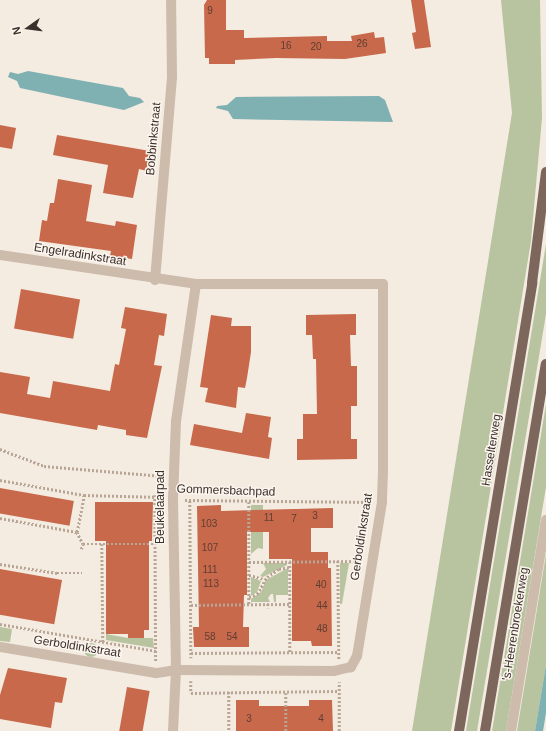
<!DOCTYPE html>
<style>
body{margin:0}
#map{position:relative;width:546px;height:731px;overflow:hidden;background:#f4ebe1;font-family:Helvetica,sans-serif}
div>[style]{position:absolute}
.green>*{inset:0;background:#b8c4a0}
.round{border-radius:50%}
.water>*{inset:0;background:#7fb0b2}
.building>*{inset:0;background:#c8694b;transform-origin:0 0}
.path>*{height:2.5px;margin-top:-1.25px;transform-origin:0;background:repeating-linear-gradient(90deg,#b9a596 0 2px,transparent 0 4px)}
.minor>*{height:10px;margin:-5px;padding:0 5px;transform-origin:5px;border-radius:5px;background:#cdbbac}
.primary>*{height:10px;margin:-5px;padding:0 5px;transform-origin:5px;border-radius:5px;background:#7d675c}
span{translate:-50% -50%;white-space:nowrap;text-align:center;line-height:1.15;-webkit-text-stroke:3px #fbf5ee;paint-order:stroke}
.number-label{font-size:10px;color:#5e3e33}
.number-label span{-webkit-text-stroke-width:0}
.street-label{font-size:12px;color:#3b302b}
.north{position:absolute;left:8px;top:8px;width:40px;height:40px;-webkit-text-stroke:3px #fbf5ee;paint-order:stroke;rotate:256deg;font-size:11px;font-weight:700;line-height:16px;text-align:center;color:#3b302b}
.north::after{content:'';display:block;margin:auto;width:14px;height:18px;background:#3b302b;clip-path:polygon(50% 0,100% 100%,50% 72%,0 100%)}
</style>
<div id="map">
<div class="green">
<i style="clip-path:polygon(501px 0,540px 0,542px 118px,531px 241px,451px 731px,412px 731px,512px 113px)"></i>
<i style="clip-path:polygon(546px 244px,546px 314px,477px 731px,466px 731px)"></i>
<i style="clip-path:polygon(546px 404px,546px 487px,506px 731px,492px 731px)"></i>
<i style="clip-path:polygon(251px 505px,263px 505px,263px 549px,258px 548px,251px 554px)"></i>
<i style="clip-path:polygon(546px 554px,546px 665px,535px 731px,517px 731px)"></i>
<i style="clip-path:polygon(263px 563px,287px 563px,287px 565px,263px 577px,260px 576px,266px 569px)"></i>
<i style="clip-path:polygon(340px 563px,349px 563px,342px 604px,340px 604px)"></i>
<i style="clip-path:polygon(288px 568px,288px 595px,276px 595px,276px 602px,274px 602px,273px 594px,285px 594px,271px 594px,268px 598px,270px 602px,251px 602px,251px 599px,261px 592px,266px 580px)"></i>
<i style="clip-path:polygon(251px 577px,261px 581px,257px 592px,251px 596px)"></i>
<i style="clip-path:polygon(0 627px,12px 629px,10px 642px,0 641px)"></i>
<i style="clip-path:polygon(106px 634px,128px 638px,153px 638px,154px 648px,106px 640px)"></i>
<i class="round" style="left:84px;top:643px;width:14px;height:14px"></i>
</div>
<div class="water">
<i style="clip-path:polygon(28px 71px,123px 88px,129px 96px,140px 98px,144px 102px,124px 110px,20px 88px,17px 81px,8px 77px,10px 72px,18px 74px)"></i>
<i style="clip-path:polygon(379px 96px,385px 100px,393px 122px,233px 119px,228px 111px,216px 108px,217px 106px,227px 105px,236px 97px)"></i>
<i style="clip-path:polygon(546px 665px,546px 713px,543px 731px,535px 731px)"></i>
</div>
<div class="building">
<i style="clip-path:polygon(207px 0,226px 0,226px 30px,244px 30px,244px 38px,327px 36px,327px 41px,352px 41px,351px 36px,374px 32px,375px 38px,384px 37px,386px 53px,345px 59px,276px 58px,235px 60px,235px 64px,209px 64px,209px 58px,205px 58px,204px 5px)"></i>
<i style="clip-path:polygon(411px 0,424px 0,431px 47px,415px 49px,412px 33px,416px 32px)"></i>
<i style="clip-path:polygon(0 125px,16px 128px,12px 149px,0 147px)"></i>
<i style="clip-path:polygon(57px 135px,150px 151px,147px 171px,139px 169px,133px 198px,103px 193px,108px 165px,53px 155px)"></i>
<i style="clip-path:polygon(58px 179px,92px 185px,86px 221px,115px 226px,116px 221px,137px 225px,132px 259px,110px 256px,111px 251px,39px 241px,42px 220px,47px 221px,50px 203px,54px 203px)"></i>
<i style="left:21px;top:289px;width:60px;height:40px;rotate:10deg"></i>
<i style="clip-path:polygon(125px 307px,167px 314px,164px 336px,159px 335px,154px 365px,162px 366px,147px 438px,126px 435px,126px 430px,98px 425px,97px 430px,0 413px,0 372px,30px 377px,27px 394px,50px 398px,53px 381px,110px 391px,115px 364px,119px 365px,126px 329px,121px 328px)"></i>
<i style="clip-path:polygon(356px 314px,356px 335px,350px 335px,351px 366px,357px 366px,357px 406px,351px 406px,351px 439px,357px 439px,357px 459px,297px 460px,297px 439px,303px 439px,303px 414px,317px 414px,316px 359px,313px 359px,312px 335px,306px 335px,306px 315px)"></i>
<i style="clip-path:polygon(211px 315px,232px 318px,231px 326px,251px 326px,251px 352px,247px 378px,245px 388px,238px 387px,236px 408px,205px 402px,208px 388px,200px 387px)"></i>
<i style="clip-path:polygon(246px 413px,271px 417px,268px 437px,272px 438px,269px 459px,190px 445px,194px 424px,242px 433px)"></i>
<i style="left:0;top:488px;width:75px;height:25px;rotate:10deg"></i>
<i style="clip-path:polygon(95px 502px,153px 502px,152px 541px,149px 541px,149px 630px,144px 630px,144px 638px,128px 638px,128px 634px,106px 634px,106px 541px,95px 541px)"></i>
<i style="clip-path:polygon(221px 505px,221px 511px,333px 508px,333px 528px,311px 528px,311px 552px,328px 552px,328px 568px,331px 568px,332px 646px,312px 646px,311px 641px,292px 641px,292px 559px,269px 559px,269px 532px,247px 532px,247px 595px,244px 595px,243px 627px,249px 627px,249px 647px,194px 647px,193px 627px,199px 627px,197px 506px)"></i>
<i style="left:0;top:569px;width:63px;height:45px;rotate:10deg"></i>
<i style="clip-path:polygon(8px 668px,67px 678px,62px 703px,55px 702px,51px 728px,0 719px,0 695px)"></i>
<i style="left:127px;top:687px;width:23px;height:45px;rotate:10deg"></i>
<i style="clip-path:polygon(236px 700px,259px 700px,259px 706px,309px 706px,309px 700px,332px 700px,333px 731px,236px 731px)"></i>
</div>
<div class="path">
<i style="left:0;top:449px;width:47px;rotate:21.1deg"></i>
<i style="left:44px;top:466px;width:119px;rotate:4.8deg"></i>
<i style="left:0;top:480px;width:85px;rotate:10.1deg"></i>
<i style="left:84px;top:495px;width:78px;rotate:1.5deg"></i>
<i style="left:155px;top:495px;width:166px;rotate:89.7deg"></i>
<i style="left:185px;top:500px;width:187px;rotate:0.6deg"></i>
<i style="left:190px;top:501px;width:157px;rotate:89.6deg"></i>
<i style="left:249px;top:502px;width:102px;rotate:90deg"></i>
<i style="left:0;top:518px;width:78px;rotate:10.3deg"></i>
<i style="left:77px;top:532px;width:13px;rotate:63deg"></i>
<i style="left:77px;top:532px;width:38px;rotate:-79deg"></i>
<i style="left:102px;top:544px;width:98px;rotate:89.4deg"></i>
<i style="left:81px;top:549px;width:5px;rotate:-68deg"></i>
<i style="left:83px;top:544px;width:73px"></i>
<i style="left:338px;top:561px;width:98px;rotate:89.4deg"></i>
<i style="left:249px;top:562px;width:111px;rotate:-0.5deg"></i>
<i style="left:290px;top:562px;width:91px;rotate:90deg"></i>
<i style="left:0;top:564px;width:58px;rotate:9deg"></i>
<i style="left:57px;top:573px;width:25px"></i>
<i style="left:249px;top:575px;width:16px;rotate:15deg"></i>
<i style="left:249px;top:597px;width:9px;rotate:-21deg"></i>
<i style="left:257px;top:594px;width:20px;rotate:-60deg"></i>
<i style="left:267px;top:577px;width:14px;rotate:-34deg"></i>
<i style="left:279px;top:569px;width:11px;rotate:-10deg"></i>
<i style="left:268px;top:604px;width:4px;rotate:90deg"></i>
<i style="left:191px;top:605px;width:99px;rotate:-0.6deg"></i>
<i style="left:0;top:624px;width:158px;rotate:9.8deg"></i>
<i style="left:191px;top:653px;width:148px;rotate:-0.4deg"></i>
<i style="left:191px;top:681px;width:12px;rotate:90deg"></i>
<i style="left:191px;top:693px;width:148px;rotate:-0.8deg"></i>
<i style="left:229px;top:692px;width:39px;rotate:90deg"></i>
<i style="left:286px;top:693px;width:38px;rotate:90deg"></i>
<i style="left:339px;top:731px;width:49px;rotate:-90deg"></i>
</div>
<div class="minor">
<i style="left:0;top:255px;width:198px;rotate:8.4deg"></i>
<i style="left:196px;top:284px;width:187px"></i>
<i style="left:383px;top:284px;width:187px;rotate:90deg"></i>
<i style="left:383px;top:471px;width:31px;rotate:92deg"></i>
<i style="left:382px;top:502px;width:156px;rotate:99.2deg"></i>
<i style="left:357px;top:656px;width:13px;rotate:119deg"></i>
<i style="left:351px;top:667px;width:17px;rotate:167deg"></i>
<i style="left:334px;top:671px;width:158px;rotate:-179.6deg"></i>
<i style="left:176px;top:670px;width:20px;rotate:171deg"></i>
<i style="left:156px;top:673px;width:158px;rotate:-170.5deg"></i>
<i style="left:155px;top:280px;width:204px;rotate:-85.2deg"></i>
<i style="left:172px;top:77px;width:77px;rotate:-90.7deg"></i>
<i style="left:173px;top:731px;width:61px;rotate:-87.2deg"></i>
<i style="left:176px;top:670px;width:171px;rotate:-91deg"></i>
<i style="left:173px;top:499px;width:78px;rotate:-87.8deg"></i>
<i style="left:176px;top:421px;width:138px;rotate:-81.7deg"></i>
<i style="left:511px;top:731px;width:214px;rotate:-80.6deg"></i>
</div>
<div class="primary">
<i style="left:459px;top:731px;width:454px;rotate:-80.7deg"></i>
<i style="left:532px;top:283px;width:112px;rotate:-82.8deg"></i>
<i style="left:485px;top:731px;width:372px;rotate:-80.6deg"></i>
</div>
<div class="number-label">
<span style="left:210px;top:11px">9</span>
<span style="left:362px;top:44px">26</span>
<span style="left:286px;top:46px">16</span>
<span style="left:316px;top:47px">20</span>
<span style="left:315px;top:516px">3</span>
<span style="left:269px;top:518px">11</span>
<span style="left:294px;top:519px">7</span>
<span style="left:209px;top:524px">103</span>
<span style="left:210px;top:548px">107</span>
<span style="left:210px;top:570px">111</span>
<span style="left:211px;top:584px">113</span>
<span style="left:321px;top:585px">40</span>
<span style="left:322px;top:606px">44</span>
<span style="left:322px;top:629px">48</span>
<span style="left:210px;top:637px">58</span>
<span style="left:232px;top:637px">54</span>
<span style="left:249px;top:719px">3</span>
<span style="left:321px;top:719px">4</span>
</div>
<div class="street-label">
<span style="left:154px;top:139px;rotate:-85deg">Bobbinkstraat</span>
<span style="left:80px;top:255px;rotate:9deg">Engelradinkstraat</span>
<span style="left:492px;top:450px;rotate:-81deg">Hasselterweg</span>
<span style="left:226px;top:491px;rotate:2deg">Gommersbachpad</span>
<span style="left:161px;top:507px;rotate:-90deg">Beukelaarpad</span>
<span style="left:362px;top:537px;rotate:-81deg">Gerboldinkstraat</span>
<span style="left:516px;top:624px;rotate:-81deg">'s-Heerenbroekerweg</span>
<span style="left:77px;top:647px;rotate:9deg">Gerboldinkstraat</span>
</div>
<div class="north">N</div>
</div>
